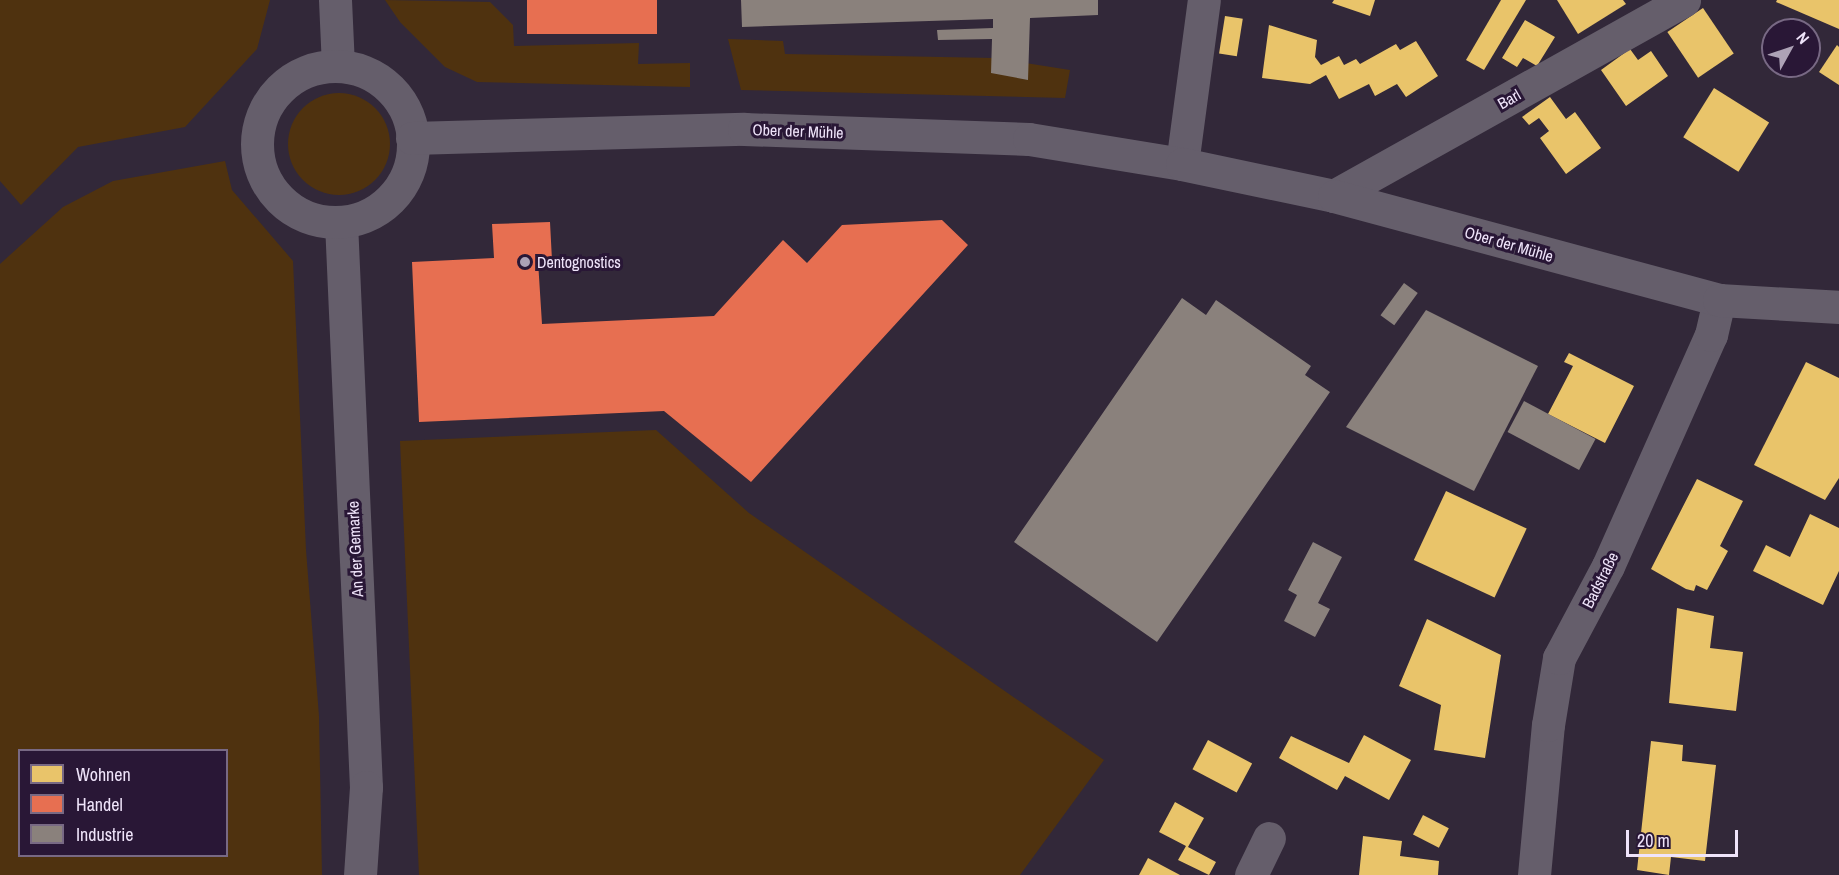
<!DOCTYPE html>
<meta charset="utf-8">
<style>
body{margin:0}
#map{position:relative;width:1839px;height:875px;overflow:hidden;background:#322839;font-family:"Archivo Narrow",sans-serif}
div>[style]{position:absolute}
.green>*{inset:0;background:#4f320f}
.round{border-radius:50%}
.homes>*{inset:0;background:#e9c46a;transform-origin:0 0}
.shops>*{inset:0;background:#e76f51;transform-origin:0 0}
.industry>*{inset:0;background:#8a817c;transform-origin:0 0}
.minor>*{height:33px;margin:-16.5px;padding:0 16.5px;transform-origin:16.5px;border-radius:16.5px;background:#655e6b}
.tertiary>*{height:33px;margin:-16.5px;padding:0 16.5px;transform-origin:16.5px;border-radius:16.5px;background:#655e6b}
.tertiary>.ring{margin:-16.5px;padding:0;box-sizing:content-box;background:none;border:33px solid #655e6b;border-radius:50%}
.dots>*{width:16px;height:16px;translate:-50% -50%;box-sizing:border-box;border:3px solid #291736;border-radius:50%}
span{translate:-50% -50%;white-space:nowrap;text-align:center;line-height:1.15;-webkit-text-stroke:6px #291736;paint-order:stroke}
.street-label{font-size:16px;color:#efe4fa}
.poi-label{font-size:16px;color:#efe4fa}
.left{translate:0 -50%;text-align:left}
.legend{position:absolute;left:18px;top:749px;width:210px;height:108px;box-sizing:border-box;background:#291736;border:2px solid #786984;margin:0;padding:8px 10px;list-style:none;font-size:18px;color:#efe4fa}
.legend li{display:flex;align-items:center;gap:12px;height:30px}
.legend b{width:30px;border:2px solid #786984}
.north{position:absolute;left:1761px;top:18px;width:60px;height:60px;box-sizing:border-box;background:#291736;border:2px solid #786984;border-radius:50%;rotate:50deg;font-size:16px;font-weight:700;line-height:24px;text-align:center;color:#efe4fa}
.north::after{content:'';display:block;margin:auto;width:21px;height:27px;background:#ada2b6;clip-path:polygon(50% 0,100% 100%,50% 72%,0 100%)}
.scale{position:absolute;left:1626px;top:830px;width:112px;height:27px;box-sizing:border-box;border:3px solid #efe4fa;border-top:0;padding-left:8px;font-size:18px;line-height:21px;white-space:nowrap;color:#efe4fa;-webkit-text-stroke:4px #291736;paint-order:stroke}
</style>
<div id="map">
<div class="green">
<i style="clip-path:polygon(0 0,270px 0,257px 49px,185px 127px,78px 147px,21px 205px,0 181px)"></i>
<i style="clip-path:polygon(385px 0,490px 2px,513px 25px,514px 46px,639px 43px,638px 64px,690px 63px,690px 87px,477px 82px,445px 67px,400px 22px)"></i>
<i style="clip-path:polygon(728px 39px,783px 41px,785px 54px,993px 58px,1070px 70px,1065px 98px,741px 90px)"></i>
<i class="round" style="left:288px;top:93px;width:102px;height:102px"></i>
<i style="clip-path:polygon(evenodd,225px 161px,232px 190px,293px 261px,306px 550px,319px 716px,322px 875px,0 875px,0 264px,63px 207px,113px 181px,225px 161px,20px 750px,226px 750px,226px 856px,20px 856px,20px 750px)"></i>
<i style="clip-path:polygon(656px 430px,749px 513px,1104px 760px,1020px 875px,419px 875px,400px 441px)"></i>
</div>
<div class="homes">
<i style="clip-path:polygon(1334px 0,1375px 0,1370px 16px,1332px 3px)"></i>
<i style="clip-path:polygon(1501px 0,1526px 0,1484px 70px,1466px 60px)"></i>
<i style="clip-path:polygon(1557px 0,1623px 0,1626px 4px,1578px 34px)"></i>
<i style="clip-path:polygon(1777px 0,1839px 0,1839px 29px,1776px 2px)"></i>
<i style="left:1703px;top:8px;width:55px;height:43px;rotate:56deg"></i>
<i style="left:1225px;top:16px;width:18px;height:38px;rotate:9deg"></i>
<i style="clip-path:polygon(1525px 20px,1555px 37px,1537px 66px,1523px 58px,1517px 67px,1502px 58px)"></i>
<i style="clip-path:polygon(1269px 25px,1317px 40px,1315px 57px,1321px 65px,1339px 56px,1344px 65px,1356px 59px,1360px 64px,1396px 44px,1400px 50px,1416px 41px,1438px 76px,1406px 97px,1397px 84px,1375px 96px,1369px 84px,1339px 99px,1326px 75px,1310px 84px,1262px 78px)"></i>
<i style="clip-path:polygon(1837px 45px,1839px 47px,1839px 85px,1819px 72px)"></i>
<i style="clip-path:polygon(1630px 49px,1638px 60px,1651px 51px,1668px 76px,1626px 106px,1601px 70px)"></i>
<i style="left:1714px;top:88px;width:65px;height:58px;rotate:32deg"></i>
<i style="clip-path:polygon(1550px 97px,1566px 119px,1575px 112px,1601px 148px,1566px 174px,1540px 138px,1549px 131px,1539px 118px,1529px 125px,1522px 117px)"></i>
<i style="clip-path:polygon(1569px 353px,1634px 386px,1605px 443px,1548px 414px,1573px 366px,1564px 362px)"></i>
<i style="clip-path:polygon(1806px 362px,1839px 378px,1839px 478px,1825px 500px,1754px 465px)"></i>
<i style="clip-path:polygon(1697px 479px,1743px 501px,1720px 546px,1728px 551px,1707px 590px,1696px 585px,1694px 591px,1686px 589px,1651px 569px)"></i>
<i style="left:1446px;top:491px;width:89px;height:76px;rotate:25deg"></i>
<i style="clip-path:polygon(1810px 514px,1839px 528px,1839px 571px,1823px 605px,1753px 571px,1766px 545px,1790px 557px)"></i>
<i style="clip-path:polygon(1677px 608px,1714px 616px,1710px 648px,1743px 652px,1736px 711px,1669px 703px)"></i>
<i style="clip-path:polygon(1427px 619px,1501px 655px,1485px 758px,1434px 750px,1441px 705px,1399px 686px)"></i>
<i style="clip-path:polygon(1364px 735px,1411px 760px,1389px 800px,1345px 776px,1337px 790px,1279px 758px,1291px 736px,1349px 763px)"></i>
<i style="left:1208px;top:740px;width:50px;height:33px;rotate:28deg"></i>
<i style="clip-path:polygon(1651px 741px,1683px 745px,1682px 761px,1716px 765px,1705px 861px,1671px 857px,1669px 875px,1637px 870px)"></i>
<i style="clip-path:polygon(1175px 802px,1204px 818px,1188px 847px,1216px 862px,1209px 875px,1178px 860px,1186px 846px,1159px 832px)"></i>
<i style="left:1423px;top:815px;width:29px;height:22px;rotate:27deg"></i>
<i style="clip-path:polygon(1363px 836px,1402px 841px,1400px 856px,1439px 861px,1438px 875px,1359px 875px)"></i>
<i style="clip-path:polygon(1148px 858px,1180px 875px,1139px 875px)"></i>
</div>
<div class="shops">
<i style="left:527px;top:0;width:130px;height:34px"></i>
<i style="clip-path:polygon(942px 220px,968px 245px,751px 482px,664px 411px,419px 422px,412px 262px,494px 258px,492px 224px,550px 222px,552px 260px,538px 261px,542px 324px,714px 316px,783px 240px,807px 263px,842px 225px)"></i>
</div>
<div class="industry">
<i style="clip-path:polygon(741px 0,1098px 0,1098px 15px,1030px 18px,1028px 80px,991px 73px,992px 39px,938px 40px,937px 30px,993px 28px,993px 19px,742px 27px)"></i>
<i style="left:1404px;top:283px;width:17px;height:40px;rotate:36deg"></i>
<i style="clip-path:polygon(1182px 298px,1206px 315px,1216px 300px,1311px 366px,1305px 375px,1330px 392px,1157px 642px,1014px 542px)"></i>
<i style="clip-path:polygon(1426px 310px,1538px 366px,1474px 491px,1346px 427px)"></i>
<i style="left:1524px;top:401px;width:81px;height:35px;rotate:28deg"></i>
<i style="clip-path:polygon(1313px 542px,1342px 557px,1318px 603px,1330px 609px,1315px 637px,1284px 621px,1297px 595px,1288px 590px)"></i>
</div>
<div class="minor">
<i style="left:1182px;top:164px;width:165px;rotate:-82.4deg"></i>
<i style="left:1334px;top:196px;width:401px;rotate:-29.2deg"></i>
<i style="left:341px;top:222px;width:566px;rotate:87.47deg"></i>
<i style="left:366px;top:787px;width:88px;rotate:93.9deg"></i>
<i style="left:1251px;top:875px;width:41px;rotate:-64.1deg"></i>
<i style="left:1534px;top:875px;width:151px;rotate:-84.7deg"></i>
<i style="left:1548px;top:725px;width:68px;rotate:-80.7deg"></i>
<i style="left:1559px;top:658px;width:104px;rotate:-62deg"></i>
<i style="left:1608px;top:566px;width:253px;rotate:-66deg"></i>
<i style="left:1711px;top:335px;width:36px;rotate:-77deg"></i>
</div>
<div class="tertiary">
<i style="left:335px;top:0;width:65px;rotate:87.4deg"></i>
<i class="ring" style="left:257px;top:66px;width:123px;height:123px"></i>
<i style="left:412px;top:138px;width:332px;rotate:-1.6deg"></i>
<i style="left:744px;top:129px;width:285px;rotate:2deg"></i>
<i style="left:1029px;top:139px;width:155px;rotate:9.3deg"></i>
<i style="left:1182px;top:164px;width:155px;rotate:11.9deg"></i>
<i style="left:1334px;top:196px;width:399px;rotate:15.1deg"></i>
<i style="left:1719px;top:300px;width:120px;rotate:3.3deg"></i>
</div>
<div class="dots">
<i style="left:525px;top:262px;background:#ada2b6"></i>
</div>
<div class="street-label">
<span style="left:1509px;top:99px;rotate:-30deg">Barl</span>
<span style="left:798px;top:131px;rotate:2deg">Ober der Mühle</span>
<span style="left:1509px;top:244px;rotate:16deg">Ober der Mühle</span>
<span style="left:355px;top:549px;rotate:-93deg">An der Gemarke</span>
<span style="left:1600px;top:580px;rotate:-63deg">Badstraße</span>
</div>
<div class="poi-label">
<span class="left" style="left:537px;top:262px">Dentognostics</span>
</div>
<ul class="legend">
<li><b style="height:16px;background:#e9c46a"></b>Wohnen</li>
<li><b style="height:16px;background:#e76f51"></b>Handel</li>
<li><b style="height:16px;background:#8a817c"></b>Industrie</li>
</ul>
<div class="north">N</div>
<div class="scale">20 m</div>
</div>
